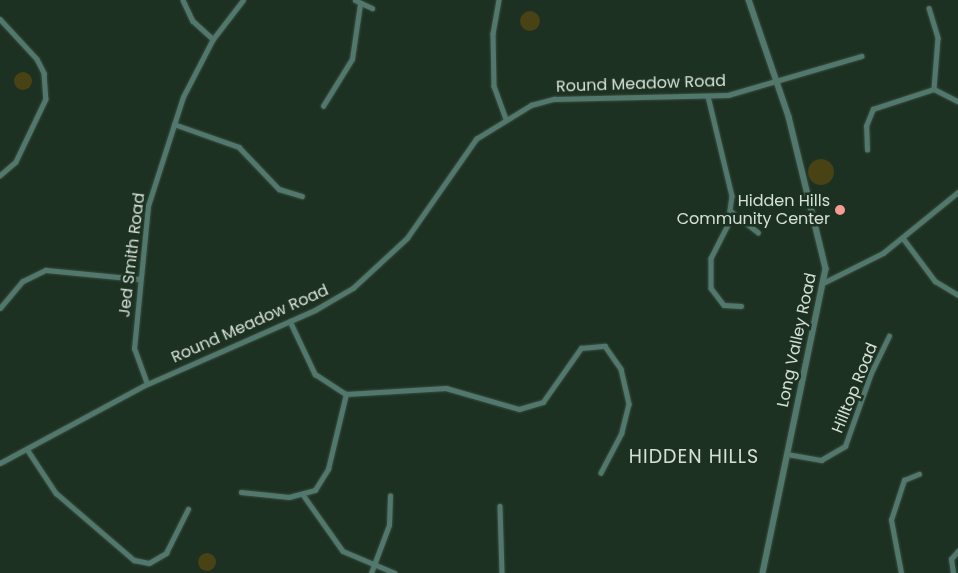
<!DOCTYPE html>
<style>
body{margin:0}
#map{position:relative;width:958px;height:573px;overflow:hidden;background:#1d3122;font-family:Poppins,sans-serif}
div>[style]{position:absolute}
.green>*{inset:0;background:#484214}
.round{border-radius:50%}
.roads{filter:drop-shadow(0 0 1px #3a4d3f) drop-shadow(0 0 1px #3a4d3f)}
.minor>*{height:4.5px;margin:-2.25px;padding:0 2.25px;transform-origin:2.25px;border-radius:2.25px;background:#52786e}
.tertiary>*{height:5.5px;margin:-2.75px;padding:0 2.75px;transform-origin:2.75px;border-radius:2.75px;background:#52786e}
.dots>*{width:14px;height:14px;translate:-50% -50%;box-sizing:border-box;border:2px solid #1d3122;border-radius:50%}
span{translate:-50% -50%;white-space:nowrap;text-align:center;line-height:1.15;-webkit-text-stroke:5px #1d3122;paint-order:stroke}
.street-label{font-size:16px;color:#d4e0d6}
.poi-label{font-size:16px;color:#d4e0d6}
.right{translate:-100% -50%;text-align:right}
.quarter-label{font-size:19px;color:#d4e0d6;letter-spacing:1px}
</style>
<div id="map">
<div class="green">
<i class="round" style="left:520px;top:11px;width:20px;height:20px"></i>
<i class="round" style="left:14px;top:72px;width:18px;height:18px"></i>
<i class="round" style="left:808px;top:159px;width:26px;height:26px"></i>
<i class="round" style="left:198px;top:553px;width:18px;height:18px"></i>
</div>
<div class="roads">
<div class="minor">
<i style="left:183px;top:0;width:23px;rotate:65deg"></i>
<i style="left:193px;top:21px;width:27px;rotate:42deg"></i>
<i style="left:355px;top:0;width:19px;rotate:25deg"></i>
<i style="left:499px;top:0;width:34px;rotate:100deg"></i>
<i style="left:493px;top:33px;width:53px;rotate:88.9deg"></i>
<i style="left:494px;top:86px;width:35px;rotate:70deg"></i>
<i style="left:929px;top:8px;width:31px;rotate:73deg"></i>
<i style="left:938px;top:38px;width:51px;rotate:94.5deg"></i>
<i style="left:934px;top:89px;width:27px;rotate:27deg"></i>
<i style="left:0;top:19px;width:54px;rotate:47.2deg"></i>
<i style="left:37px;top:59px;width:16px;rotate:63deg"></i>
<i style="left:44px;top:73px;width:26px;rotate:86deg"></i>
<i style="left:46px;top:99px;width:70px;rotate:115.5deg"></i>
<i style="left:16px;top:162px;width:21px;rotate:139deg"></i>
<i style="left:708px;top:96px;width:103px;rotate:76.5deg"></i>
<i style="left:732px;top:196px;width:29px;rotate:98deg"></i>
<i style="left:728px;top:225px;width:37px;rotate:117deg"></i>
<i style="left:711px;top:258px;width:30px;rotate:90deg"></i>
<i style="left:711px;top:288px;width:21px;rotate:53deg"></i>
<i style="left:724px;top:305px;width:17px;rotate:3deg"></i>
<i style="left:323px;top:106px;width:55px;rotate:-58.3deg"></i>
<i style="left:352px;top:59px;width:56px;rotate:-81.7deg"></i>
<i style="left:174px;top:124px;width:69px;rotate:19.5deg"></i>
<i style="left:239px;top:147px;width:58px;rotate:46.4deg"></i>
<i style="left:279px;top:189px;width:24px;rotate:17deg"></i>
<i style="left:867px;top:150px;width:24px;rotate:-92deg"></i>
<i style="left:866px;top:126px;width:18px;rotate:-68deg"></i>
<i style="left:873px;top:109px;width:64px;rotate:-18.2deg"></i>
<i style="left:732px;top:212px;width:33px;rotate:38deg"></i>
<i style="left:903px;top:238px;width:54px;rotate:53.3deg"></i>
<i style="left:935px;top:281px;width:27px;rotate:31deg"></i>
<i style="left:825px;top:282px;width:65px;rotate:-26.6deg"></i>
<i style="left:883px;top:253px;width:97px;rotate:-39.1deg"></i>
<i style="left:0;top:308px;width:35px;rotate:-50deg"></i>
<i style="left:23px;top:281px;width:25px;rotate:-26deg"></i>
<i style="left:46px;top:270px;width:93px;rotate:5.5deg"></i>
<i style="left:290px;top:321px;width:59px;rotate:64.7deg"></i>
<i style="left:315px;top:374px;width:37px;rotate:33deg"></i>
<i style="left:346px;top:394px;width:100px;rotate:-3.4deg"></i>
<i style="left:446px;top:388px;width:76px;rotate:16deg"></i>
<i style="left:519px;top:409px;width:25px;rotate:-16deg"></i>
<i style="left:543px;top:402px;width:66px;rotate:-54.9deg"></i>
<i style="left:581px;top:348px;width:24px;rotate:-5deg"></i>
<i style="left:605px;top:346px;width:28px;rotate:55deg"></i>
<i style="left:621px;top:369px;width:36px;rotate:77deg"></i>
<i style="left:629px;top:404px;width:30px;rotate:104deg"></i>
<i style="left:622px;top:433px;width:45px;rotate:117.7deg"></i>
<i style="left:147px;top:384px;width:37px;rotate:-110deg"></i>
<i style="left:134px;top:349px;width:144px;rotate:-84.4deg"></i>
<i style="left:148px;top:206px;width:114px;rotate:-72.2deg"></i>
<i style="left:183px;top:97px;width:65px;rotate:-62.7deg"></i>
<i style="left:213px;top:39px;width:49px;rotate:-52.4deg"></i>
<i style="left:27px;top:449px;width:53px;rotate:56.6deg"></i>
<i style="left:56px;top:493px;width:103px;rotate:40.7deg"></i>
<i style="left:134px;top:560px;width:15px;rotate:11deg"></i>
<i style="left:149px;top:563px;width:20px;rotate:-30deg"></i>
<i style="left:166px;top:553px;width:49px;rotate:-63.4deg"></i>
<i style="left:787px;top:454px;width:35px;rotate:10deg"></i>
<i style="left:821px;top:460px;width:28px;rotate:-30deg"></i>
<i style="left:845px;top:446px;width:77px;rotate:-70.4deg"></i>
<i style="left:871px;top:373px;width:41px;rotate:-64.1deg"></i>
<i style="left:0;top:463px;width:162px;rotate:-28.3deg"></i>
<i style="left:143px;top:386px;width:188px;rotate:-23.8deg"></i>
<i style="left:315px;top:310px;width:44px;rotate:-30.1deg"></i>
<i style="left:353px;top:288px;width:74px;rotate:-42.8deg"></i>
<i style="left:407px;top:238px;width:121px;rotate:-55.1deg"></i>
<i style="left:476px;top:139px;width:65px;rotate:-31.7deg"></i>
<i style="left:531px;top:105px;width:24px;rotate:-15deg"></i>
<i style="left:554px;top:99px;width:174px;rotate:-1.3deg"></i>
<i style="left:728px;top:95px;width:139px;rotate:-16.3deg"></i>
<i style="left:241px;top:492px;width:48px;rotate:5.9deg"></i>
<i style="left:289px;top:497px;width:27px;rotate:-15deg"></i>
<i style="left:315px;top:490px;width:25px;rotate:-58deg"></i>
<i style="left:328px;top:469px;width:77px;rotate:-76.5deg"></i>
<i style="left:304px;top:496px;width:67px;rotate:54.7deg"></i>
<i style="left:343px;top:551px;width:56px;rotate:22.9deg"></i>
<i style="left:500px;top:506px;width:67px;rotate:88.3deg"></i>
<i style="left:371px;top:573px;width:51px;rotate:-69.4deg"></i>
<i style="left:389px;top:525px;width:29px;rotate:-88deg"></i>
<i style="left:901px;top:573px;width:54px;rotate:-100.7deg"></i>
<i style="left:891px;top:520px;width:42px;rotate:-72deg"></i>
<i style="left:904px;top:480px;width:16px;rotate:-22deg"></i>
<i style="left:953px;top:573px;width:14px;rotate:-98deg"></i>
<i style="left:951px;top:559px;width:11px;rotate:-49deg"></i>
</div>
<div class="tertiary">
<i style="left:749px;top:0;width:124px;rotate:71.1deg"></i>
<i style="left:789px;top:117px;width:156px;rotate:76.3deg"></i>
<i style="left:826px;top:269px;width:310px;rotate:101.7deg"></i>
</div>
</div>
<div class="dots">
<i style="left:840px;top:210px;background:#f59c93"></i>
</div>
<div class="street-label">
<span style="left:641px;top:84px;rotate:-2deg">Round Meadow Road</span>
<span style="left:132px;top:255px;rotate:-83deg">Jed Smith Road</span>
<span style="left:250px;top:324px;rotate:-24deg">Round Meadow Road</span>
<span style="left:797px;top:340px;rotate:-78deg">Long Valley Road</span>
<span style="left:855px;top:388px;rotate:-68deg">Hilltop Road</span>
</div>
<div class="poi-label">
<span class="right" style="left:830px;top:210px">Hidden Hills<br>Community Center</span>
</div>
<div class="quarter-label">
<span style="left:694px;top:457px">HIDDEN HILLS</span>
</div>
</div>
